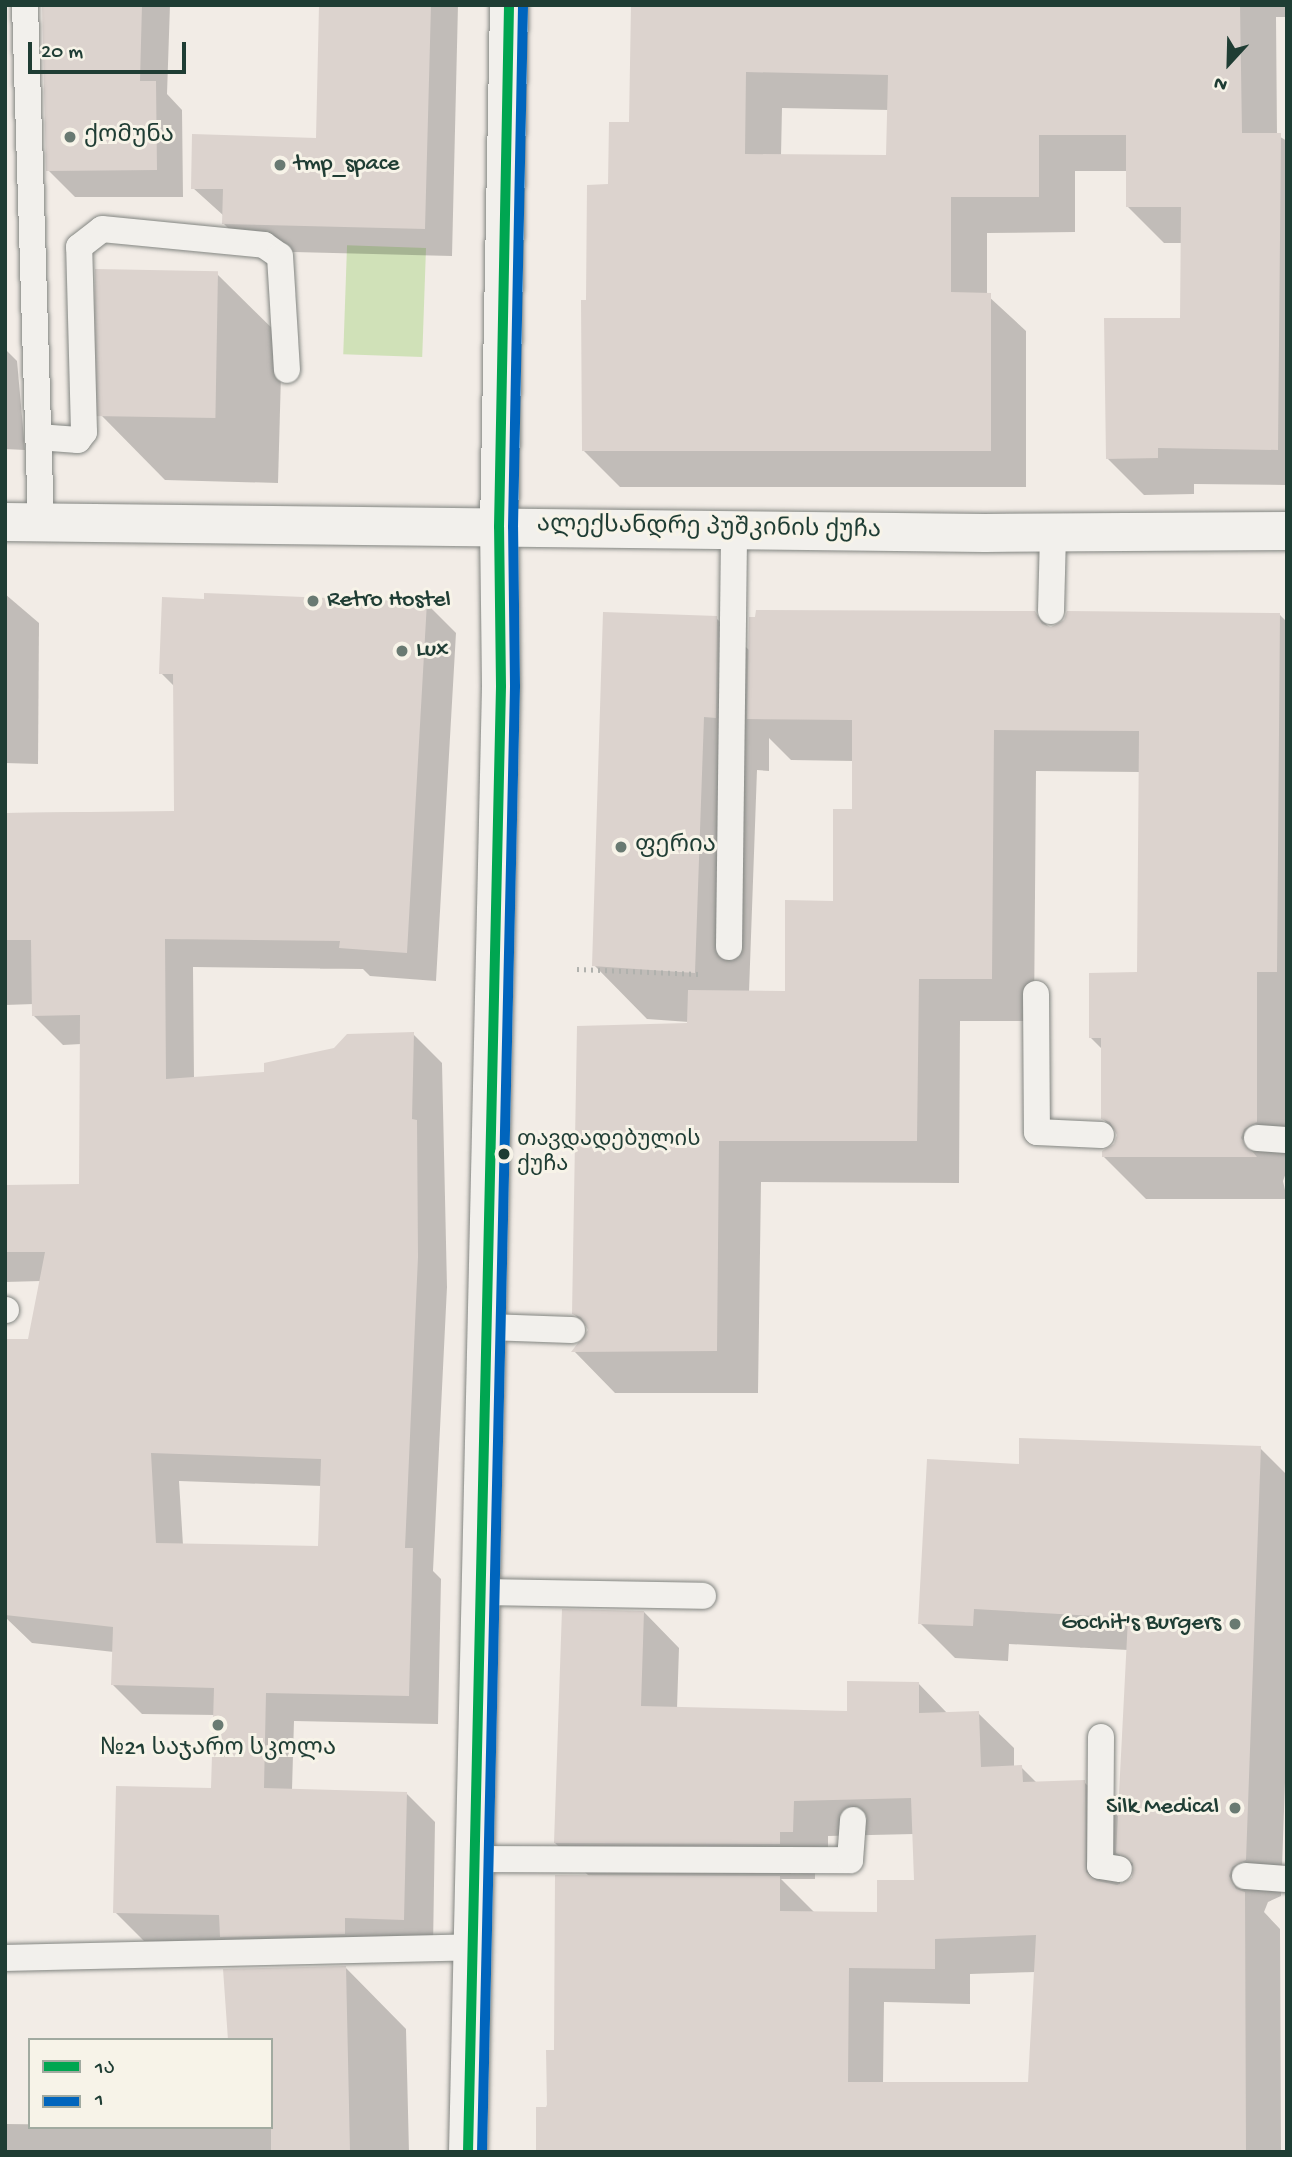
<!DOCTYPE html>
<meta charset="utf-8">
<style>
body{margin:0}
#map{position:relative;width:1292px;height:2157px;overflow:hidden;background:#f2ece6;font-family:"Gochi Hand","Noto Sans Georgian",sans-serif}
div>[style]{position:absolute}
.green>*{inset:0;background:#d0e1b8;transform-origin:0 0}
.shadow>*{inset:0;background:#0003}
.building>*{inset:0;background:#dcd3ce;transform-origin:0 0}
.path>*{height:4.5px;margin-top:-2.25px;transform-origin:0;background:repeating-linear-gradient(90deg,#b0b1ad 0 2px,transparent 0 7px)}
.roads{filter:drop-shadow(0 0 2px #838682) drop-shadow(0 0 2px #838682)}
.lane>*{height:26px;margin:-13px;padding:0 13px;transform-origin:13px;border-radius:13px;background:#f2f0ec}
.street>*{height:38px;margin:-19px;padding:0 19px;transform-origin:19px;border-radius:19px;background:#f2f0ec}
.secondary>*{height:38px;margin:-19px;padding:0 19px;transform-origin:19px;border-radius:19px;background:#f2f0ec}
.bus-1>*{height:10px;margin:-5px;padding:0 5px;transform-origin:5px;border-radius:5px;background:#00a651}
.bus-2>*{height:10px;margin:-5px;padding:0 5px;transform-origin:5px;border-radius:5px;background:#0065bd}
.dots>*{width:19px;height:19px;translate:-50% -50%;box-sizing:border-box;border:4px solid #f7f3e8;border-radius:50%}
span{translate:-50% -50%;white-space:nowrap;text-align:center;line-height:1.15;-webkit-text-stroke:6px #f7f3e8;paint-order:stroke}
.bus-label{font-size:22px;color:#1f3d34}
.left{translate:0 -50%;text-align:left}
.poi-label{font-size:24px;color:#1f3d34}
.right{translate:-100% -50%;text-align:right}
.street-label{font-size:24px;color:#1f3d34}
.frame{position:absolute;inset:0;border:7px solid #1f3d34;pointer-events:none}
.legend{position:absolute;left:28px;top:2038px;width:245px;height:91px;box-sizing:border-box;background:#f7f3e8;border:2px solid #a1aaa0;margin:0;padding:9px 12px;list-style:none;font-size:21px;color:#1f3d34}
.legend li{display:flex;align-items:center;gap:14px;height:35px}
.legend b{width:35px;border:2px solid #a1aaa0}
.north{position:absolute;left:1194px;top:28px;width:70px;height:70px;-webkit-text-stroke:5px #f7f3e8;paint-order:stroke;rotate:202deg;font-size:19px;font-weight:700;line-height:28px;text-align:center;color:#1f3d34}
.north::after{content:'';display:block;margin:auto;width:24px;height:32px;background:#1f3d34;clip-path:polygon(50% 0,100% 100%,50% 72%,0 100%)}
.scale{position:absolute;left:28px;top:42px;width:158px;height:32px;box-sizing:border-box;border:4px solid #1f3d34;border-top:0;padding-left:9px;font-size:21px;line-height:24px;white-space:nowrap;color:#1f3d34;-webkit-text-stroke:5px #f7f3e8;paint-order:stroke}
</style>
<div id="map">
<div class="green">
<i style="left:426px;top:248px;width:109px;height:79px;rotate:92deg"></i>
</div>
<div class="shadow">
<i style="clip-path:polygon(43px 5px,170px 5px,167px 94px,182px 110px,183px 197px,75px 197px,48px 170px)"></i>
<i style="clip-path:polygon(321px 5px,458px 5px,452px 256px,251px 251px,224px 224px,224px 216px,193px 188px,317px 140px)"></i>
<i style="clip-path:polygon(evenodd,633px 5px,1287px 5px,1287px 17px,1276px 17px,1277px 135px,1287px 141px,1287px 485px,1194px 484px,1194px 494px,1144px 495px,1107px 458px,1182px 320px,1182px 243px,1164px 243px,1128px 207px,1128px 171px,1075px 171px,1075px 232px,987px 233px,987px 295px,1026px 331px,1026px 487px,620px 487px,583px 450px,588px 302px,610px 185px,631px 124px,633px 5px,782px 108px,889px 110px,888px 157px,781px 156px,782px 108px)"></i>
<i style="clip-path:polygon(217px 274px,282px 338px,278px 483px,165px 480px,101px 415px)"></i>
<i style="clip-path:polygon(5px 349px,17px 361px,25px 450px,5px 449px)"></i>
<i style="clip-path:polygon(5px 594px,39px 623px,38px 764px,5px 763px)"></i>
<i style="clip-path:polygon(evenodd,427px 604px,456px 633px,436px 981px,370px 976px,363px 969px,193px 967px,194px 1079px,266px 1074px,413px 1034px,442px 1063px,447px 1287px,433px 1571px,441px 1579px,438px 1724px,294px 1721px,292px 1790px,406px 1793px,435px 1822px,433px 1948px,373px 1946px,373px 1963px,251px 1965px,229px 1943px,144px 1941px,115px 1912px,213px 1790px,215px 1715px,142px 1714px,113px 1685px,114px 1652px,32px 1643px,5px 1617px,5px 1340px,29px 1340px,41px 1281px,5px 1282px,5px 1186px,81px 1186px,81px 1044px,63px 1045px,34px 1016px,34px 1004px,5px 1005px,5px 813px,176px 812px,175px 687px,161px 673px,427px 604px,179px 1481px,322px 1486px,319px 1548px,183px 1545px,179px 1481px)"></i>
<i style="clip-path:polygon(evenodd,1035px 613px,1050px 628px,1280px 615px,1287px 622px,1287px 1170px,1283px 1181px,1287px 1199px,1146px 1199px,1103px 1156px,1115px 1145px,1118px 1133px,1103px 1119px,1103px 1050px,1091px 1038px,1138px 974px,1140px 772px,1036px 771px,1034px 1021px,960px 1021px,959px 1183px,761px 1182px,758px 1393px,615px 1393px,574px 1351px,590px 1330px,574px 1314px,689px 1022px,647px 1019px,594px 965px,716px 618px,750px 651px,1035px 613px,769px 738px,791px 760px,854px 761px,854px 811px,835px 902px,786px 993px,749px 992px,757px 770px,769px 771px,769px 738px)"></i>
<i style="clip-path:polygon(evenodd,1260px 1448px,1287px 1475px,1287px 1726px,1281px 1896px,1268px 1902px,1264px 1912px,1280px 1929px,1281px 2152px,538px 2152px,590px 1877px,555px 1843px,644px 1612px,679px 1648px,677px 1709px,849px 1712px,918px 1683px,948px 1714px,978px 1713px,1014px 1748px,1014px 1767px,1021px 1767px,1038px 1784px,1084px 1782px,1119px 1817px,1128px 1650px,1009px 1644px,1008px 1661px,955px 1658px,920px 1623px,1021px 1466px,1260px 1448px,914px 1834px,916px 1882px,879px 1914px,815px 1913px,781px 1879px,815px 1879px,815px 1866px,828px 1867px,828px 1836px,914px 1834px,1260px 1448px,1120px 1854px,1137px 1871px,1125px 1886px,1120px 1885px,1120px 1854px,1260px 1448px,1036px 1972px,1029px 2084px,883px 2084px,884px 2002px,970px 2004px,970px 1974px,1036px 1972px)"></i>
<i style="clip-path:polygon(345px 1967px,406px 2029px,409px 2152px,5px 2152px,5px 2124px,271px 2127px)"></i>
</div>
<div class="building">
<i style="clip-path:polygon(42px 5px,142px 5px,140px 81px,156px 81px,157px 170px,46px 171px)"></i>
<i style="clip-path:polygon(319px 5px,431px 5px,425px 229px,222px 224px,223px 189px,191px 189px,192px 134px,316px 138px)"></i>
<i style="clip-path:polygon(evenodd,631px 5px,1240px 5px,1242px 133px,1281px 133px,1278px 450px,1158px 448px,1158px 458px,1106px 459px,1104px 318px,1180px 318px,1181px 207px,1126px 207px,1126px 135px,1039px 135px,1039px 197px,951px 197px,951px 292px,991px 293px,991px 451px,582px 451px,581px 300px,586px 300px,587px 185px,608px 184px,609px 122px,629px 122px,631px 5px,746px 72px,888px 75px,886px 155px,745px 154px,746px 72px)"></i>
<i style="left:95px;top:269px;width:123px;height:147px;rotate:1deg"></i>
<i style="clip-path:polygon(evenodd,204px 593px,427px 602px,407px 953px,339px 948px,340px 941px,165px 939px,166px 1079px,264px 1072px,264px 1063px,334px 1048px,347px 1034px,414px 1032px,412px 1119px,417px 1120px,418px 1257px,405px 1548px,413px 1548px,409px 1696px,266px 1693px,264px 1788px,407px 1792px,404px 1920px,345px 1918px,345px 1934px,220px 1937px,219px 1915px,113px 1913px,116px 1786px,211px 1788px,214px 1688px,111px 1685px,113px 1627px,5px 1615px,5px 1339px,28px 1339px,45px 1252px,5px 1252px,5px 1185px,79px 1184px,80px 1015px,32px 1016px,31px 940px,5px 940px,5px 813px,174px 811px,173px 674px,159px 674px,162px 597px,204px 599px,204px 593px,151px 1453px,321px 1459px,318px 1546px,156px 1543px,151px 1453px)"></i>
<i style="clip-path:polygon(756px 610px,1035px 611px,1042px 624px,1051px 627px,1064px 620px,1067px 611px,1280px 613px,1277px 972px,1257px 972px,1257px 1122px,1244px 1129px,1241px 1138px,1257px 1157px,1102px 1157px,1102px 1151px,1114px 1144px,1117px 1135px,1110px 1122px,1101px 1119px,1101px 1038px,1089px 1038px,1089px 973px,1137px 972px,1139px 731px,994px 730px,992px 979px,919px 979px,917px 1141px,719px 1141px,717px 1351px,571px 1352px,588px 1330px,581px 1317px,572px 1314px,577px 1026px,687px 1023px,688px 990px,785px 991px,785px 900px,833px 901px,833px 809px,852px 809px,852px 720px,747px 719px,749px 617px,755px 617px)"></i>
<i style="clip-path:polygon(603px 612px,717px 616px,716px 718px,704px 717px,695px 973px,592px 966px)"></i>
<i style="clip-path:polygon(evenodd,1019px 1438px,1261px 1446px,1246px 1860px,1232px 1867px,1229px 1876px,1236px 1889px,1245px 1892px,1246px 2152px,536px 2152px,536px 2107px,547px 2107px,546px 2050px,554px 2050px,555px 1875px,780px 1876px,780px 1911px,877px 1912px,877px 1880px,914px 1880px,911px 1798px,794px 1801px,793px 1832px,780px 1832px,780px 1844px,554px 1843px,562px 1609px,644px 1611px,641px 1706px,847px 1711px,847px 1681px,919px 1682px,919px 1713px,979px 1711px,981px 1767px,1022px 1765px,1023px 1782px,1085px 1780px,1086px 1872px,1097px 1881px,1117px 1885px,1132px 1878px,1133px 1863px,1116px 1853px,1128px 1618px,974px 1609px,973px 1626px,918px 1624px,927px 1459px,1019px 1464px,1019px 1438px,1036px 1935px,1028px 2082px,848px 2082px,849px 1968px,935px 1969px,935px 1939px,1036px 1935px)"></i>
<i style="clip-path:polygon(346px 1966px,350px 2152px,271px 2152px,271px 2040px,228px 2040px,223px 1969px)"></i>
</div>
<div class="path">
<i style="left:577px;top:969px;width:122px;rotate:2.3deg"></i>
</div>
<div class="roads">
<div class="lane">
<i style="left:25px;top:5px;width:518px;rotate:88.23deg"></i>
<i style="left:38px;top:437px;width:40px;rotate:4.3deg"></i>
<i style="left:78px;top:440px;width:10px;rotate:-53deg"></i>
<i style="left:84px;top:432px;width:185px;rotate:-91.5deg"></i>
<i style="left:79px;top:247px;width:29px;rotate:-38deg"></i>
<i style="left:102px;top:229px;width:163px;rotate:5.6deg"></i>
<i style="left:264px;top:245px;width:19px;rotate:35deg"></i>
<i style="left:280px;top:256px;width:114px;rotate:86.5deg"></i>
<i style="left:1051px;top:611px;width:79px;rotate:-88.5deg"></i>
<i style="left:729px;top:947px;width:418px;rotate:-89.3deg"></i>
<i style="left:1036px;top:994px;width:138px;rotate:89.6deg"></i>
<i style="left:1037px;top:1132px;width:64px;rotate:2.7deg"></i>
<i style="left:1257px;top:1138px;width:30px;rotate:4deg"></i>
<i style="left:5px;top:1310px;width:1px"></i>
<i style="left:487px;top:1327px;width:85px;rotate:2deg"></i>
<i style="left:481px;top:1592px;width:222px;rotate:1deg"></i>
<i style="left:1101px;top:1737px;width:129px;rotate:90.4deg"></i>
<i style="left:1100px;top:1866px;width:19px;rotate:9deg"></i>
<i style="left:475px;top:1859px;width:375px;rotate:0.2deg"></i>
<i style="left:850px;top:1860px;width:40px;rotate:-85.7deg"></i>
<i style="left:1245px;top:1876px;width:42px;rotate:4.1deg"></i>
<i style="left:5px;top:1958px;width:467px;rotate:-1.3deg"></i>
</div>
<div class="street">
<i style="left:468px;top:2152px;width:1466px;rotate:-88.71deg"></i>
<i style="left:501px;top:686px;width:159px;rotate:-90.7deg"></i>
<i style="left:499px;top:527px;width:522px;rotate:-88.9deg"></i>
</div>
<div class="secondary">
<i style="left:5px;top:522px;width:980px;rotate:0.64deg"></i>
<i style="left:985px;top:533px;width:302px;rotate:-0.4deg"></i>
</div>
</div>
<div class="bus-1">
<i style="left:468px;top:2152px;width:1466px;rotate:-88.71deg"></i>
<i style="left:501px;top:686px;width:159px;rotate:-90.7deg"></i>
<i style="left:499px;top:527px;width:522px;rotate:-88.9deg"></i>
</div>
<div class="bus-2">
<i style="left:482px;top:2152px;width:1466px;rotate:-88.71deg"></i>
<i style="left:515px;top:686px;width:159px;rotate:-90.7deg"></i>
<i style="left:513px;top:527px;width:522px;rotate:-88.9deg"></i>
</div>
<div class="dots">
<i style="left:70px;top:137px;background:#697a72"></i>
<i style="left:280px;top:165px;background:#697a72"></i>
<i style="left:313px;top:601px;background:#697a72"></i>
<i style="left:402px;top:651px;background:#697a72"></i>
<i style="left:621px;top:847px;background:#697a72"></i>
<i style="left:504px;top:1154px;background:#1f3d34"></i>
<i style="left:1235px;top:1624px;background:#697a72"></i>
<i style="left:218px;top:1725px;background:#697a72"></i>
<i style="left:1235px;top:1808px;background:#697a72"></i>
</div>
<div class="bus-label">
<span class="left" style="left:517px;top:1154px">თავდადებულის<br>ქუჩა</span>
</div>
<div class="poi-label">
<span class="left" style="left:84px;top:137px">ქომუნა</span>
<span class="left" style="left:294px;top:165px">tmp_space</span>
<span class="left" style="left:327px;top:601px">Retro Hostel</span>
<span class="left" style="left:416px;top:651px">Lux</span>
<span class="left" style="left:635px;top:847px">ფერია</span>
<span class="right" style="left:1221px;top:1624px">Gochit's Burgers</span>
<span style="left:218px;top:1750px">№21 საჯარო სკოლა</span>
<span class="right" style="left:1219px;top:1808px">Silk Medical</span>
</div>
<div class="street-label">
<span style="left:709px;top:529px;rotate:1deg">ალექსანდრე პუშკინის ქუჩა</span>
</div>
<div class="frame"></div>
<ul class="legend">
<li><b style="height:9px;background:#00a651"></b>1ა</li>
<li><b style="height:9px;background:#0065bd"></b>1</li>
</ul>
<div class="north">N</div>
<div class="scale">20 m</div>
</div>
